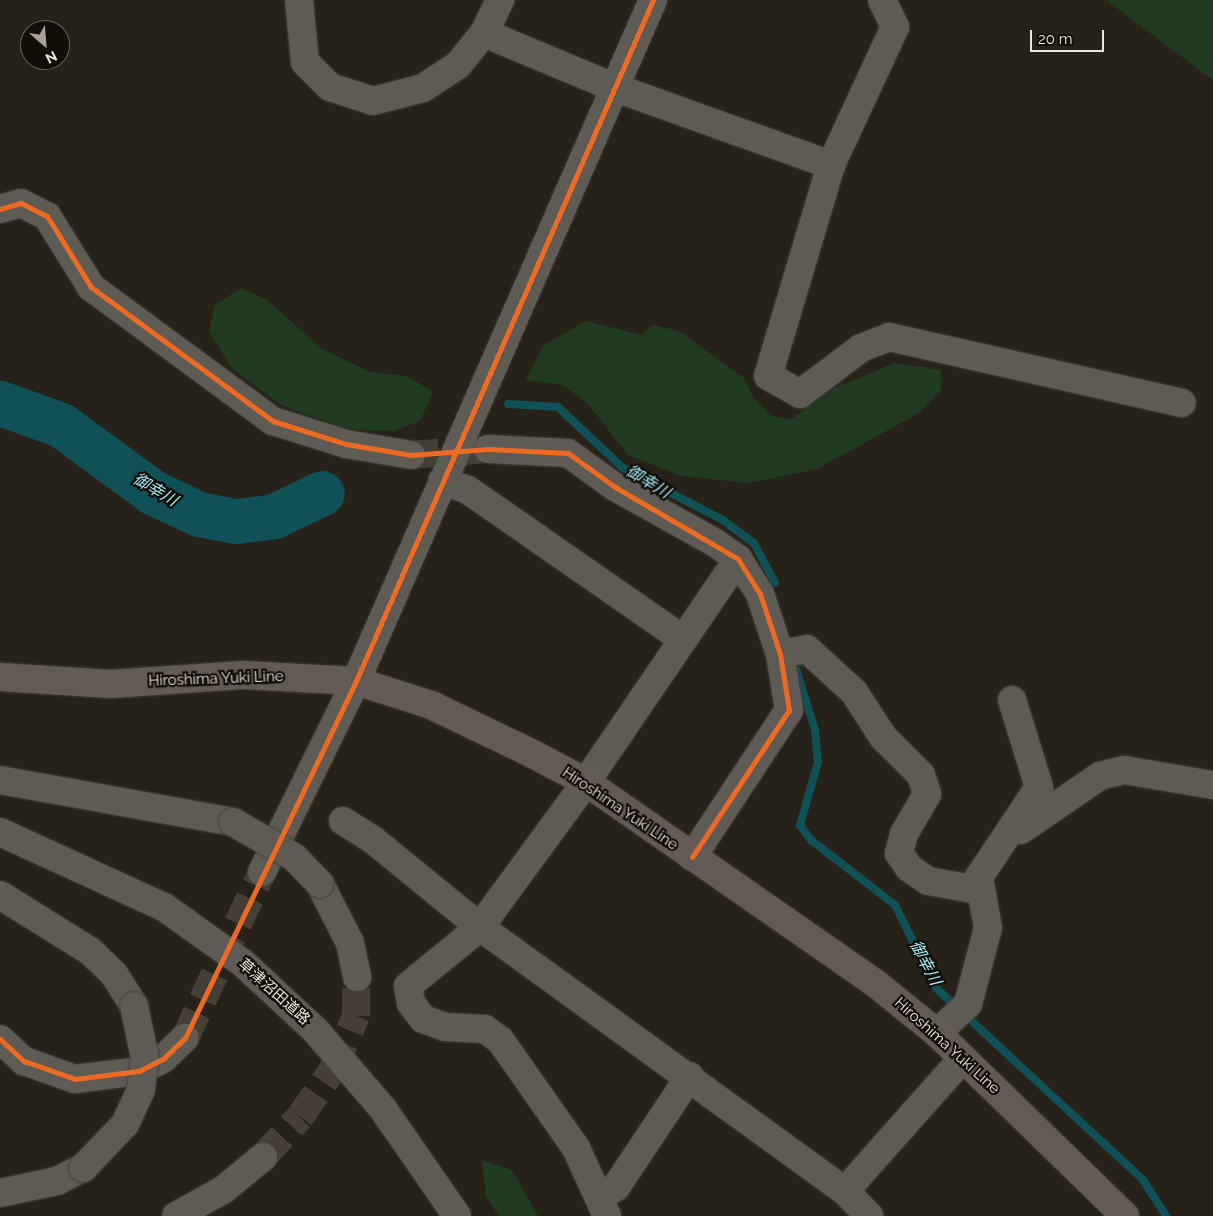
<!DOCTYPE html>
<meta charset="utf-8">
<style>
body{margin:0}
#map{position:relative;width:1213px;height:1216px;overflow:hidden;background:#272219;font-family:Raleway,"Noto Sans JP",sans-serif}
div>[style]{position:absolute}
.green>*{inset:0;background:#213a22}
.stream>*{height:8px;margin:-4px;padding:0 4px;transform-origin:4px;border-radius:4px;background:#105057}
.river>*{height:45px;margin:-22.5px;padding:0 22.5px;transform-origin:22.5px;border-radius:22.5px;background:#105057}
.minor-tunnel>*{height:28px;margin-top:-14px;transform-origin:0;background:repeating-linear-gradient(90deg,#453f36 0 28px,transparent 0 42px)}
.roads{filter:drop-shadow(0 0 1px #433f39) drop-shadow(0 0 1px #433f39)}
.minor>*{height:28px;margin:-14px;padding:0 14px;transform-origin:14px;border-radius:14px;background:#5e5a54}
.major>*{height:28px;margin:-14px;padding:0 14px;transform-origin:14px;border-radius:14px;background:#635a55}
.bridges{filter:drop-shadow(0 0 1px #433f39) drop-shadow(0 0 1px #433f39)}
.minor-bridge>*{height:28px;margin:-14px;padding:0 14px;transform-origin:14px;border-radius:14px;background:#5e5a54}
.cycleway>*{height:5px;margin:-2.5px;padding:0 2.5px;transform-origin:2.5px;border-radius:2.5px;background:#ed6a23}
span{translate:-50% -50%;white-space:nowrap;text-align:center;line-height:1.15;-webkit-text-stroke:4.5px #120d07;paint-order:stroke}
.street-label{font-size:15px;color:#ece6db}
.water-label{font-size:16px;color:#a1eef9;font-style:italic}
.north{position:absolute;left:20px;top:20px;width:50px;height:50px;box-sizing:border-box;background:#120d07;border:1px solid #69645c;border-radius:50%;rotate:153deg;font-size:14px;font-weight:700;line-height:20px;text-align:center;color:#ece6db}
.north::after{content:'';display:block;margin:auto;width:18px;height:22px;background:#a7a197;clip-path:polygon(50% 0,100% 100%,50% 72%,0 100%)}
.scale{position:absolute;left:1030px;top:30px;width:74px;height:22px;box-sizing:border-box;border:2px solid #ece6db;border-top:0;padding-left:6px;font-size:15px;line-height:18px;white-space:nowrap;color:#ece6db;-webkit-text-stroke:4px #120d07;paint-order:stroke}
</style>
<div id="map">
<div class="green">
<i style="clip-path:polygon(1106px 0,1213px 0,1213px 80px)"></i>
<i style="clip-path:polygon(241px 288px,267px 300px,321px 348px,370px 372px,407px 376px,433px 392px,420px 421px,394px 431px,348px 429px,283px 406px,232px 369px,209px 331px,215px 305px)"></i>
<i style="clip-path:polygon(586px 321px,642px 335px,653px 325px,679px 331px,744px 378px,754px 398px,771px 416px,792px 419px,829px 390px,895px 363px,941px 370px,941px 390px,919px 413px,817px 469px,748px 483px,682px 476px,628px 455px,588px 404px,563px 385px,526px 380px,544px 345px)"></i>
<i style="clip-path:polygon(482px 1160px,512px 1170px,538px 1216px,499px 1216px,486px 1197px)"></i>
</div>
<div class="stream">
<i style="left:508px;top:404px;width:50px;rotate:3.4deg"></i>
<i style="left:558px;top:407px;width:89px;rotate:43.2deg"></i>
<i style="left:623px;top:468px;width:113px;rotate:27.5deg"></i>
<i style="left:723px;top:520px;width:39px;rotate:37deg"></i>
<i style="left:754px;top:543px;width:45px;rotate:62.3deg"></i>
<i style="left:796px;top:669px;width:64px;rotate:72.7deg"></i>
<i style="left:815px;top:730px;width:32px;rotate:85deg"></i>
<i style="left:818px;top:762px;width:66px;rotate:105.9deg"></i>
<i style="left:800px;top:825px;width:19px;rotate:54deg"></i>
<i style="left:811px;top:840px;width:106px;rotate:37.7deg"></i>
<i style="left:895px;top:905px;width:93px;rotate:63.7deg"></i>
<i style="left:936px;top:988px;width:282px;rotate:42.8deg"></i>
<i style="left:1143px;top:1180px;width:43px;rotate:57.4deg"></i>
</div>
<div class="river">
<i style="left:0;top:403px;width:65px;rotate:19.8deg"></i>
<i style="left:61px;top:425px;width:115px;rotate:36.2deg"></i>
<i style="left:154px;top:493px;width:50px;rotate:25deg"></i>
<i style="left:199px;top:514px;width:38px;rotate:11deg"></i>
<i style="left:236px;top:521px;width:38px;rotate:-7deg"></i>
<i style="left:274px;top:516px;width:53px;rotate:-25.6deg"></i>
</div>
<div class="minor-tunnel">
<i style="left:411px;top:455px;width:77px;rotate:-4.5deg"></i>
<i style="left:185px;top:1038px;width:183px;rotate:-65.1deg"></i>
<i style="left:263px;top:1157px;width:54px;rotate:-47.2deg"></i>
<i style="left:300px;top:1117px;width:58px;rotate:-55.5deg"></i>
<i style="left:333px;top:1069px;width:58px;rotate:-66.5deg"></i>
<i style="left:356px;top:1016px;width:39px;rotate:-89deg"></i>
</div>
<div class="roads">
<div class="minor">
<i style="left:299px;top:0;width:62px;rotate:84.5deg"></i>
<i style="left:305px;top:62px;width:35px;rotate:45deg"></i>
<i style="left:330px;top:87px;width:45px;rotate:18deg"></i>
<i style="left:373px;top:101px;width:52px;rotate:-14.6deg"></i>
<i style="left:423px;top:88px;width:42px;rotate:-33.3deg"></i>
<i style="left:458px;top:65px;width:41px;rotate:-50.9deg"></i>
<i style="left:484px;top:33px;width:37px;rotate:-64deg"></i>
<i style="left:882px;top:0;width:30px;rotate:64deg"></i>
<i style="left:895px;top:27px;width:152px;rotate:114.9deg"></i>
<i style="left:831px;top:165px;width:220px;rotate:106.6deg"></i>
<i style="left:768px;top:376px;width:37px;rotate:29deg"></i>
<i style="left:800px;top:394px;width:76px;rotate:-37deg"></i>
<i style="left:861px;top:348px;width:30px;rotate:-21deg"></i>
<i style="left:889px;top:337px;width:300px;rotate:12.7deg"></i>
<i style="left:484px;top:33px;width:140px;rotate:22.7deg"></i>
<i style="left:613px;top:87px;width:232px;rotate:19.7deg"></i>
<i style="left:0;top:209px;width:22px;rotate:-16deg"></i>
<i style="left:21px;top:203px;width:29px;rotate:27deg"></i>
<i style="left:47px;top:216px;width:84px;rotate:58.2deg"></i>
<i style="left:91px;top:287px;width:226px;rotate:36.4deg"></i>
<i style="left:273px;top:421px;width:77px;rotate:17.5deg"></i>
<i style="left:346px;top:444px;width:66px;rotate:9.6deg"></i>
<i style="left:488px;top:449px;width:80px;rotate:2.9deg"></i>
<i style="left:568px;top:453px;width:58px;rotate:35.9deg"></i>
<i style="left:615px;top:487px;width:113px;rotate:29.1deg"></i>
<i style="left:714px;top:542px;width:29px;rotate:35deg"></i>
<i style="left:738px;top:559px;width:41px;rotate:57.8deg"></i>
<i style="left:760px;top:594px;width:63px;rotate:71.6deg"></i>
<i style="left:780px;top:654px;width:57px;rotate:80.9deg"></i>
<i style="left:789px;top:710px;width:176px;rotate:123.4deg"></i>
<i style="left:442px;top:481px;width:28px;rotate:19deg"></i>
<i style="left:468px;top:490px;width:259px;rotate:34.8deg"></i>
<i style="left:780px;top:654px;width:27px;rotate:-10deg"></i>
<i style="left:807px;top:649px;width:64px;rotate:42.5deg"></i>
<i style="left:854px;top:692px;width:54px;rotate:57.2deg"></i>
<i style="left:883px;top:737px;width:54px;rotate:45deg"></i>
<i style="left:921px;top:775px;width:20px;rotate:72deg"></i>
<i style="left:927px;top:794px;width:46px;rotate:119.9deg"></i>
<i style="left:904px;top:834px;width:20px;rotate:105deg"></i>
<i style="left:899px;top:853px;width:18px;rotate:56deg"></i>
<i style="left:909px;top:868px;width:23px;rotate:34deg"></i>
<i style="left:928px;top:881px;width:51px;rotate:10.2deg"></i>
<i style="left:0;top:780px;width:237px;rotate:10.2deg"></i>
<i style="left:343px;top:821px;width:36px;rotate:32deg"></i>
<i style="left:373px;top:840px;width:138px;rotate:39.1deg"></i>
<i style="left:480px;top:927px;width:450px;rotate:35.9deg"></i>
<i style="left:845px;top:1191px;width:35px;rotate:46deg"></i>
<i style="left:1021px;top:830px;width:96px;rotate:-34.4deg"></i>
<i style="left:1100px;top:776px;width:25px;rotate:-14deg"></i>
<i style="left:1124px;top:770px;width:90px;rotate:9.6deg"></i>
<i style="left:0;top:832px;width:180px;rotate:24.6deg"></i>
<i style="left:164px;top:907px;width:98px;rotate:35.5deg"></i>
<i style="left:244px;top:964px;width:98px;rotate:42.9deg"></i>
<i style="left:316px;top:1031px;width:103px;rotate:49.3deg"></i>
<i style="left:383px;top:1109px;width:130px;rotate:55.3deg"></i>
<i style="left:262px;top:872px;width:213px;rotate:-63.8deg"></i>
<i style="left:356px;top:681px;width:743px;rotate:-66.44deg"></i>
<i style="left:320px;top:884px;width:66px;rotate:63deg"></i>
<i style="left:350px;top:943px;width:35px;rotate:78deg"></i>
<i style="left:0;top:895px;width:106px;rotate:31.9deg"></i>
<i style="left:90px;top:951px;width:33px;rotate:44deg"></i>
<i style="left:114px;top:974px;width:38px;rotate:58deg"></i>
<i style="left:937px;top:1033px;width:42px;rotate:-43.1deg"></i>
<i style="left:968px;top:1004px;width:79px;rotate:-75.3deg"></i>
<i style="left:988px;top:928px;width:52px;rotate:-100deg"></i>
<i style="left:979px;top:877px;width:108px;rotate:-56.3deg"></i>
<i style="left:1039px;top:787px;width:91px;rotate:-107.2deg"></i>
<i style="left:0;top:1039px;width:33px;rotate:43deg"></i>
<i style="left:24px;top:1061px;width:54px;rotate:19.4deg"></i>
<i style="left:75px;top:1079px;width:64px;rotate:-7.1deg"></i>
<i style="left:139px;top:1071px;width:28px;rotate:-27deg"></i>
<i style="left:164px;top:1058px;width:29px;rotate:-44deg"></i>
<i style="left:845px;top:1191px;width:176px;rotate:-48.4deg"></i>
<i style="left:0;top:1193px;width:58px;rotate:-11.9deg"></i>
<i style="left:57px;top:1181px;width:29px;rotate:-27deg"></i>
<i style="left:600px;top:1197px;width:19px;rotate:-32deg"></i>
<i style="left:616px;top:1187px;width:133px;rotate:-56.3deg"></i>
<i style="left:176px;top:1216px;width:54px;rotate:-29deg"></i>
<i style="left:223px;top:1190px;width:52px;rotate:-39.5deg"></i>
<i style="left:607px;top:1216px;width:75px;rotate:-114.5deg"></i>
<i style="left:576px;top:1148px;width:132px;rotate:-125.1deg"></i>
<i style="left:500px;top:1040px;width:19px;rotate:-144deg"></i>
<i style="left:485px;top:1029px;width:40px;rotate:-177.1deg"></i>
<i style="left:445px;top:1027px;width:23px;rotate:-160deg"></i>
<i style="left:423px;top:1019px;width:20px;rotate:-127deg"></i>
<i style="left:411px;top:1003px;width:17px;rotate:-100deg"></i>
<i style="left:408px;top:986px;width:93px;rotate:-39.3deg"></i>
<i style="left:480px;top:927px;width:180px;rotate:-53.8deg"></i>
<i style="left:586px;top:782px;width:270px;rotate:-55.7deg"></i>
</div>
<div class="major">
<i style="left:0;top:677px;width:111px;rotate:3.6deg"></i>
<i style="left:111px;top:684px;width:132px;rotate:-3.9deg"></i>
<i style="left:243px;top:675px;width:113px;rotate:3deg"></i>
<i style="left:356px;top:681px;width:79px;rotate:17.7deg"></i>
<i style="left:431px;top:705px;width:106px;rotate:25.6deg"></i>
<i style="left:527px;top:751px;width:67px;rotate:27.7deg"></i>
<i style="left:586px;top:782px;width:352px;rotate:34.8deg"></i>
<i style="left:875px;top:983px;width:80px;rotate:38.9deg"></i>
<i style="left:937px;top:1033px;width:262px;rotate:44.2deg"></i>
</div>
</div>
<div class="bridges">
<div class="minor-bridge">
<i style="left:233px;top:822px;width:70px;rotate:29.8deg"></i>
<i style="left:294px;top:857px;width:37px;rotate:46deg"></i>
<i style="left:83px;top:1168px;width:61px;rotate:-46.3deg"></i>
<i style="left:125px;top:1124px;width:38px;rotate:-65deg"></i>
<i style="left:141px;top:1089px;width:31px;rotate:-83deg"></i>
<i style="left:145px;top:1058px;width:53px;rotate:-101.9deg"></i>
</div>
</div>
<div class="cycleway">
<i style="left:0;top:209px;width:22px;rotate:-16deg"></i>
<i style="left:21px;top:203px;width:29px;rotate:27deg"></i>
<i style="left:47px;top:216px;width:84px;rotate:58.2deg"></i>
<i style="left:91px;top:287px;width:226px;rotate:36.4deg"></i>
<i style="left:273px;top:421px;width:77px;rotate:17.5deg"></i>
<i style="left:346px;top:444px;width:66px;rotate:9.6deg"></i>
<i style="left:411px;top:455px;width:77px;rotate:-4.5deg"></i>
<i style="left:488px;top:449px;width:80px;rotate:2.9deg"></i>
<i style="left:568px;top:453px;width:58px;rotate:35.9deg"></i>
<i style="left:615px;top:487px;width:143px;rotate:30.3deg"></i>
<i style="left:738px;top:559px;width:41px;rotate:57.8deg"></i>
<i style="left:760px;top:594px;width:63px;rotate:71.6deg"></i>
<i style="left:780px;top:654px;width:57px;rotate:80.9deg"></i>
<i style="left:789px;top:710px;width:176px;rotate:123.4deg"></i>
<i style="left:0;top:1039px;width:33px;rotate:43deg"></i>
<i style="left:24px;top:1061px;width:54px;rotate:19.4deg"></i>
<i style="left:75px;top:1079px;width:64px;rotate:-7.1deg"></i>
<i style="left:139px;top:1071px;width:28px;rotate:-27deg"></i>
<i style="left:164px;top:1058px;width:29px;rotate:-44deg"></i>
<i style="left:185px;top:1038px;width:396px;rotate:-64.4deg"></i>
<i style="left:356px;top:681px;width:743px;rotate:-66.44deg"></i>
</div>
<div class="street-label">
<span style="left:216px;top:679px;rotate:-2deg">Hiroshima Yuki Line</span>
<span style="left:620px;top:809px;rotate:34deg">Hiroshima Yuki Line</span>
<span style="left:274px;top:992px;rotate:42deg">草津沼田道路</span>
<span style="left:947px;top:1046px;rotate:42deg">Hiroshima Yuki Line</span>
</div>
<div class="water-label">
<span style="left:648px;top:482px;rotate:31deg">御幸川</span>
<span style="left:155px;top:490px;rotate:31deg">御幸川</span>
<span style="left:925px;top:963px;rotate:62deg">御幸川</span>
</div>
<div class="north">N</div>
<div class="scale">20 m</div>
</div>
